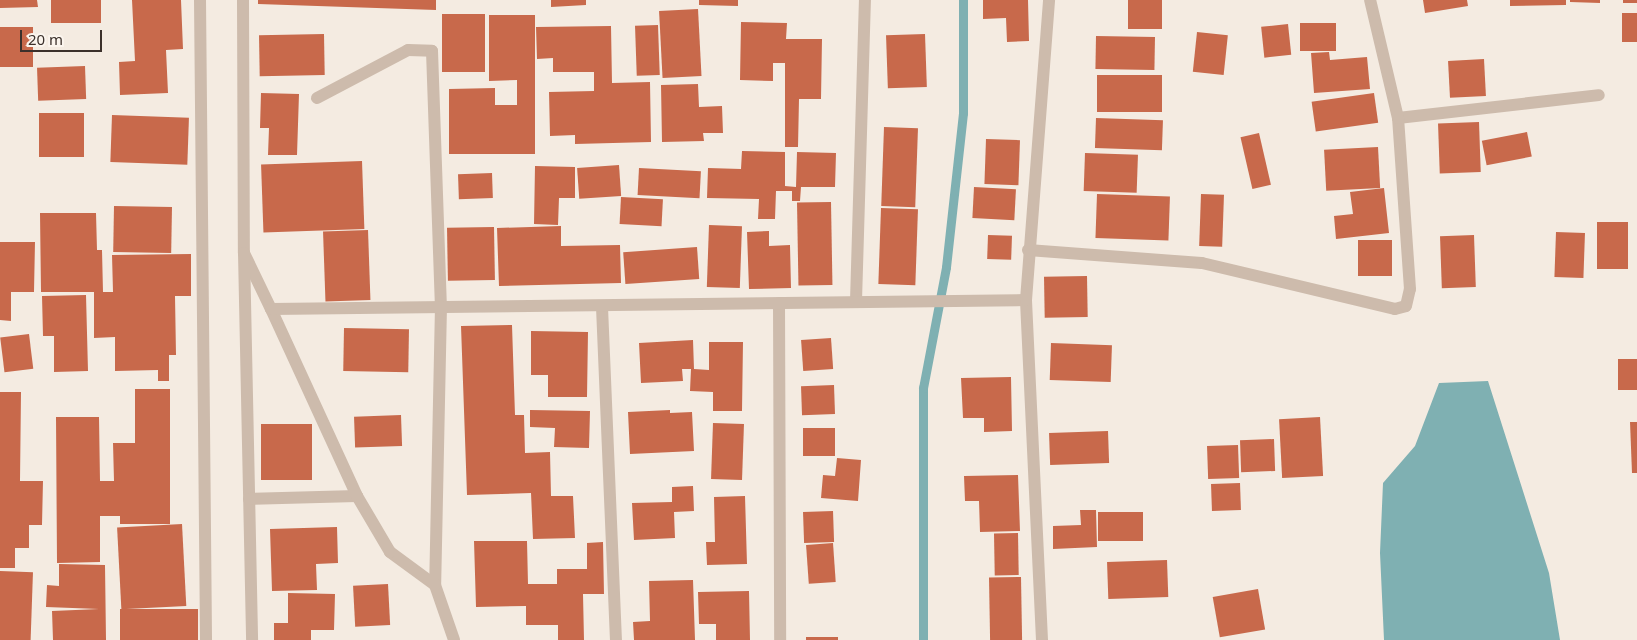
<!DOCTYPE html>
<style>
body{margin:0}
#map{position:relative;width:1637px;height:640px;overflow:hidden;background:#f4ebe1;font-family:"Noto Sans",sans-serif}
div>[style]{position:absolute}
.water>*{inset:0;background:#7fb0b2}
.stream>*{height:9px;margin:-4.5px;padding:0 4.5px;transform-origin:4.5px;border-radius:4.5px;background:#7fb0b2}
.building>*{inset:0;background:#c8694b;transform-origin:0 0}
.minor>*{height:12px;margin:-6px;padding:0 6px;transform-origin:6px;border-radius:6px;background:#cdbbac}
span{translate:-50% -50%;white-space:nowrap;text-align:center;line-height:1.15;-webkit-text-stroke:4.5px #fbf5ee;paint-order:stroke}
.scale{position:absolute;left:20px;top:30px;width:82px;height:22px;box-sizing:border-box;border:2px solid #3b302b;border-top:0;padding-left:6px;font-size:15px;line-height:18px;white-space:nowrap;color:#3b302b;-webkit-text-stroke:4px #fbf5ee;paint-order:stroke}
</style>
<div id="map">
<div class="water">
<i style="clip-path:polygon(1488px 381px,1549px 573px,1560px 640px,1384px 640px,1380px 553px,1383px 483px,1415px 446px,1439px 383px)"></i>
</div>
<div class="stream">
<i style="left:923px;top:640px;width:252px;rotate:-90deg"></i>
<i style="left:923px;top:388px;width:123px;rotate:-79.2deg"></i>
<i style="left:946px;top:267px;width:155px;rotate:-83.7deg"></i>
<i style="left:963px;top:113px;width:113px;rotate:-90deg"></i>
</div>
<div class="building">
<i style="clip-path:polygon(0 0,37px 0,38px 7px,0 8px)"></i>
<i style="left:51px;top:0;width:50px;height:23px"></i>
<i style="clip-path:polygon(132px 0,181px 0,183px 49px,166px 50px,168px 93px,120px 95px,119px 62px,135px 61px)"></i>
<i style="clip-path:polygon(258px 0,436px 0,436px 10px,258px 4px)"></i>
<i style="clip-path:polygon(551px 0,586px 0,586px 5px,551px 7px)"></i>
<i style="clip-path:polygon(699px 0,738px 0,738px 6px,699px 5px)"></i>
<i style="clip-path:polygon(983px 0,1028px 0,1029px 41px,1007px 42px,1006px 18px,983px 19px)"></i>
<i style="left:1128px;top:0;width:34px;height:29px"></i>
<i style="clip-path:polygon(1423px 0,1467px 0,1468px 6px,1425px 13px)"></i>
<i style="clip-path:polygon(1510px 0,1566px 0,1566px 5px,1510px 6px)"></i>
<i style="clip-path:polygon(1570px 0,1600px 0,1600px 3px,1570px 2px)"></i>
<i style="left:1623px;top:0;width:14px;height:3px"></i>
<i style="left:698px;top:9px;width:67px;height:39px;rotate:87deg"></i>
<i style="left:1622px;top:13px;width:15px;height:29px"></i>
<i style="left:442px;top:14px;width:43px;height:58px"></i>
<i style="clip-path:polygon(489px 15px,535px 15px,535px 154px,449px 154px,449px 89px,495px 88px,495px 105px,517px 105px,517px 80px,489px 81px)"></i>
<i style="clip-path:polygon(741px 22px,787px 23px,786px 39px,822px 39px,821px 99px,799px 99px,798px 147px,785px 147px,785px 63px,773px 63px,773px 81px,740px 80px)"></i>
<i style="left:1300px;top:23px;width:36px;height:28px"></i>
<i style="left:1288px;top:24px;width:31px;height:27px;rotate:84deg"></i>
<i style="left:658px;top:25px;width:50px;height:23px;rotate:88deg"></i>
<i style="clip-path:polygon(611px 26px,612px 83px,650px 82px,651px 142px,575px 144px,575px 135px,550px 136px,549px 92px,594px 91px,594px 72px,553px 72px,553px 58px,537px 59px,536px 27px)"></i>
<i style="left:0;top:27px;width:33px;height:40px"></i>
<i style="left:1197px;top:32px;width:31px;height:40px;rotate:6deg"></i>
<i style="left:324px;top:34px;width:41px;height:65px;rotate:89deg"></i>
<i style="left:925px;top:34px;width:53px;height:39px;rotate:88deg"></i>
<i style="left:1096px;top:36px;width:59px;height:33px;rotate:1deg"></i>
<i style="clip-path:polygon(1329px 52px,1330px 60px,1367px 57px,1370px 89px,1314px 93px,1311px 53px)"></i>
<i style="left:1484px;top:59px;width:37px;height:36px;rotate:87deg"></i>
<i style="left:85px;top:66px;width:33px;height:48px;rotate:88deg"></i>
<i style="left:1097px;top:75px;width:65px;height:37px"></i>
<i style="clip-path:polygon(698px 84px,699px 107px,722px 106px,723px 133px,703px 133px,704px 141px,662px 142px,661px 85px)"></i>
<i style="clip-path:polygon(261px 93px,299px 94px,297px 155px,268px 155px,269px 128px,260px 128px)"></i>
<i style="left:1374px;top:93px;width:30px;height:63px;rotate:82deg"></i>
<i style="left:84px;top:113px;width:44px;height:45px;rotate:90deg"></i>
<i style="left:112px;top:115px;width:77px;height:47px;rotate:2deg"></i>
<i style="left:1096px;top:118px;width:67px;height:30px;rotate:2deg"></i>
<i style="left:1479px;top:122px;width:50px;height:41px;rotate:88deg"></i>
<i style="left:884px;top:127px;width:34px;height:79px;rotate:2deg"></i>
<i style="left:1527px;top:132px;width:25px;height:46px;rotate:79deg"></i>
<i style="left:1259px;top:133px;width:53px;height:19px;rotate:77deg"></i>
<i style="left:986px;top:139px;width:34px;height:45px;rotate:2deg"></i>
<i style="left:1378px;top:147px;width:41px;height:54px;rotate:87deg"></i>
<i style="clip-path:polygon(742px 151px,785px 152px,785px 186px,796px 187px,797px 152px,836px 153px,835px 187px,801px 187px,800px 201px,792px 201px,792px 191px,776px 191px,775px 219px,758px 219px,759px 199px,707px 198px,708px 168px,741px 169px)"></i>
<i style="left:1085px;top:153px;width:53px;height:38px;rotate:2deg"></i>
<i style="left:362px;top:161px;width:68px;height:101px;rotate:88deg"></i>
<i style="left:619px;top:165px;width:31px;height:42px;rotate:86deg"></i>
<i style="clip-path:polygon(535px 166px,575px 167px,575px 198px,559px 198px,558px 225px,534px 224px)"></i>
<i style="left:639px;top:168px;width:62px;height:27px;rotate:3deg"></i>
<i style="left:492px;top:173px;width:25px;height:34px;rotate:88deg"></i>
<i style="left:974px;top:187px;width:42px;height:31px;rotate:3deg"></i>
<i style="clip-path:polygon(1384px 188px,1389px 233px,1336px 239px,1334px 216px,1353px 214px,1350px 192px)"></i>
<i style="left:1097px;top:194px;width:73px;height:44px;rotate:2deg"></i>
<i style="left:1201px;top:194px;width:23px;height:52px;rotate:2deg"></i>
<i style="left:621px;top:197px;width:42px;height:27px;rotate:3deg"></i>
<i style="left:831px;top:202px;width:83px;height:34px;rotate:89deg"></i>
<i style="left:114px;top:206px;width:58px;height:46px;rotate:1deg"></i>
<i style="left:881px;top:208px;width:37px;height:76px;rotate:2deg"></i>
<i style="clip-path:polygon(40px 213px,96px 213px,97px 250px,102px 250px,103px 292px,113px 292px,112px 255px,191px 254px,191px 296px,175px 296px,176px 355px,169px 355px,169px 381px,158px 381px,158px 370px,115px 371px,115px 337px,94px 338px,94px 292px,41px 292px)"></i>
<i style="left:1597px;top:222px;width:31px;height:47px"></i>
<i style="left:709px;top:225px;width:33px;height:62px;rotate:2deg"></i>
<i style="clip-path:polygon(561px 226px,561px 246px,620px 245px,621px 283px,499px 286px,497px 228px)"></i>
<i style="left:494px;top:227px;width:53px;height:47px;rotate:89deg"></i>
<i style="left:368px;top:230px;width:70px;height:45px;rotate:88deg"></i>
<i style="clip-path:polygon(769px 231px,769px 246px,790px 245px,791px 288px,749px 289px,747px 232px)"></i>
<i style="left:1556px;top:232px;width:29px;height:45px;rotate:2deg"></i>
<i style="left:988px;top:235px;width:24px;height:24px;rotate:2deg"></i>
<i style="left:1474px;top:235px;width:52px;height:34px;rotate:88deg"></i>
<i style="left:1392px;top:240px;width:36px;height:34px;rotate:90deg"></i>
<i style="clip-path:polygon(0 242px,35px 242px,34px 292px,11px 292px,11px 321px,0 320px)"></i>
<i style="left:697px;top:247px;width:32px;height:74px;rotate:86deg"></i>
<i style="left:1087px;top:276px;width:41px;height:43px;rotate:89deg"></i>
<i style="clip-path:polygon(86px 295px,88px 371px,54px 372px,54px 336px,43px 336px,42px 296px)"></i>
<i style="clip-path:polygon(512px 325px,515px 415px,524px 415px,525px 453px,550px 452px,551px 496px,573px 496px,575px 538px,533px 539px,531px 493px,467px 495px,461px 326px)"></i>
<i style="left:344px;top:328px;width:65px;height:43px;rotate:1deg"></i>
<i style="clip-path:polygon(531px 331px,588px 332px,587px 397px,548px 397px,548px 375px,531px 375px)"></i>
<i style="left:29px;top:334px;width:35px;height:29px;rotate:83deg"></i>
<i style="left:831px;top:338px;width:31px;height:30px;rotate:86deg"></i>
<i style="clip-path:polygon(693px 340px,694px 369px,709px 370px,709px 342px,743px 342px,742px 411px,713px 411px,713px 392px,690px 391px,691px 369px,682px 369px,683px 381px,641px 383px,639px 343px)"></i>
<i style="left:1051px;top:343px;width:61px;height:37px;rotate:2deg"></i>
<i style="left:1637px;top:359px;width:31px;height:19px;rotate:90deg"></i>
<i style="clip-path:polygon(1011px 377px,1012px 431px,984px 432px,984px 418px,963px 418px,961px 378px)"></i>
<i style="left:834px;top:385px;width:29px;height:33px;rotate:88deg"></i>
<i style="clip-path:polygon(135px 389px,170px 389px,170px 524px,120px 524px,120px 516px,100px 516px,100px 562px,57px 563px,56px 417px,99px 417px,100px 481px,114px 481px,113px 443px,135px 443px)"></i>
<i style="clip-path:polygon(0 392px,21px 392px,20px 481px,43px 481px,42px 525px,29px 525px,29px 548px,15px 548px,15px 568px,0 568px)"></i>
<i style="clip-path:polygon(530px 410px,590px 411px,589px 448px,554px 447px,555px 428px,530px 427px)"></i>
<i style="clip-path:polygon(670px 410px,670px 413px,692px 412px,694px 451px,630px 454px,628px 412px)"></i>
<i style="left:401px;top:415px;width:31px;height:47px;rotate:88deg"></i>
<i style="left:1320px;top:417px;width:59px;height:41px;rotate:87deg"></i>
<i style="clip-path:polygon(1630px 422px,1637px 422px,1637px 473px,1632px 473px)"></i>
<i style="left:713px;top:423px;width:31px;height:56px;rotate:2deg"></i>
<i style="left:312px;top:424px;width:56px;height:51px;rotate:90deg"></i>
<i style="left:803px;top:428px;width:32px;height:28px"></i>
<i style="left:1108px;top:431px;width:32px;height:59px;rotate:88deg"></i>
<i style="left:1274px;top:439px;width:32px;height:34px;rotate:88deg"></i>
<i style="left:1238px;top:445px;width:33px;height:31px;rotate:88deg"></i>
<i style="clip-path:polygon(837px 458px,861px 460px,858px 501px,821px 498px,823px 475px,835px 476px)"></i>
<i style="clip-path:polygon(1018px 475px,1020px 531px,980px 532px,979px 501px,965px 501px,964px 476px)"></i>
<i style="left:1240px;top:483px;width:27px;height:29px;rotate:88deg"></i>
<i style="clip-path:polygon(693px 486px,694px 511px,674px 512px,675px 538px,634px 540px,632px 503px,672px 502px,672px 487px)"></i>
<i style="clip-path:polygon(745px 496px,747px 564px,707px 565px,706px 542px,715px 542px,714px 497px)"></i>
<i style="clip-path:polygon(1080px 510px,1096px 510px,1097px 547px,1053px 549px,1053px 526px,1081px 525px)"></i>
<i style="left:833px;top:511px;width:31px;height:30px;rotate:88deg"></i>
<i style="left:1098px;top:512px;width:45px;height:29px"></i>
<i style="left:182px;top:524px;width:82px;height:65px;rotate:87deg"></i>
<i style="clip-path:polygon(337px 527px,338px 563px,316px 564px,317px 590px,272px 591px,270px 529px)"></i>
<i style="left:1018px;top:533px;width:42px;height:24px;rotate:89deg"></i>
<i style="clip-path:polygon(474px 541px,527px 541px,528px 584px,557px 584px,557px 569px,587px 569px,587px 543px,603px 542px,604px 594px,583px 594px,584px 640px,558px 640px,558px 625px,526px 625px,526px 606px,476px 607px)"></i>
<i style="left:833px;top:543px;width:39px;height:27px;rotate:86deg"></i>
<i style="left:1167px;top:560px;width:37px;height:60px;rotate:88deg"></i>
<i style="clip-path:polygon(59px 564px,105px 565px,106px 640px,53px 640px,52px 611px,99px 609px,46px 607px,47px 585px,59px 586px)"></i>
<i style="left:0;top:571px;width:33px;height:69px;rotate:2deg"></i>
<i style="left:1021px;top:577px;width:63px;height:32px;rotate:89deg"></i>
<i style="clip-path:polygon(693px 580px,695px 640px,634px 640px,633px 622px,650px 621px,649px 581px)"></i>
<i style="left:388px;top:584px;width:41px;height:35px;rotate:87deg"></i>
<i style="left:1258px;top:589px;width:41px;height:46px;rotate:80deg"></i>
<i style="clip-path:polygon(749px 591px,750px 640px,716px 640px,716px 624px,699px 624px,698px 592px)"></i>
<i style="clip-path:polygon(288px 593px,335px 594px,334px 630px,311px 630px,311px 640px,274px 640px,274px 623px,288px 623px)"></i>
<i style="left:198px;top:609px;width:31px;height:78px;rotate:90deg"></i>
<i style="left:806px;top:637px;width:32px;height:3px"></i>
</div>
<div class="minor">
<i style="left:200px;top:0;width:640px;rotate:89.46deg"></i>
<i style="left:243px;top:0;width:253px;rotate:89.8deg"></i>
<i style="left:244px;top:253px;width:62px;rotate:64.3deg"></i>
<i style="left:317px;top:98px;width:103px;rotate:-27.8deg"></i>
<i style="left:408px;top:50px;width:24px;rotate:2deg"></i>
<i style="left:432px;top:51px;width:255px;rotate:88deg"></i>
<i style="left:441px;top:306px;width:279px;rotate:91.2deg"></i>
<i style="left:435px;top:585px;width:58px;rotate:70.9deg"></i>
<i style="left:1398px;top:118px;width:202px;rotate:-6.5deg"></i>
<i style="left:1028px;top:250px;width:174px;rotate:4.3deg"></i>
<i style="left:1202px;top:263px;width:198px;rotate:13.4deg"></i>
<i style="left:1395px;top:309px;width:11px;rotate:-15deg"></i>
<i style="left:1406px;top:306px;width:17px;rotate:-77deg"></i>
<i style="left:1410px;top:289px;width:171px;rotate:-94deg"></i>
<i style="left:1398px;top:118px;width:121px;rotate:-103.3deg"></i>
<i style="left:244px;top:253px;width:387px;rotate:88.8deg"></i>
<i style="left:856px;top:301px;width:301px;rotate:-88.3deg"></i>
<i style="left:779px;top:303px;width:337px;rotate:89.8deg"></i>
<i style="left:602px;top:307px;width:333px;rotate:87.6deg"></i>
<i style="left:249px;top:499px;width:108px;rotate:-1.6deg"></i>
<i style="left:435px;top:585px;width:56px;rotate:-143.7deg"></i>
<i style="left:390px;top:552px;width:65px;rotate:-120.5deg"></i>
<i style="left:357px;top:496px;width:206px;rotate:-114.7deg"></i>
<i style="left:271px;top:309px;width:755px;rotate:-0.68deg"></i>
<i style="left:1042px;top:640px;width:340px;rotate:-92.7deg"></i>
<i style="left:1026px;top:300px;width:301px;rotate:-85.6deg"></i>
</div>
<div class="scale">20 m</div>
</div>
